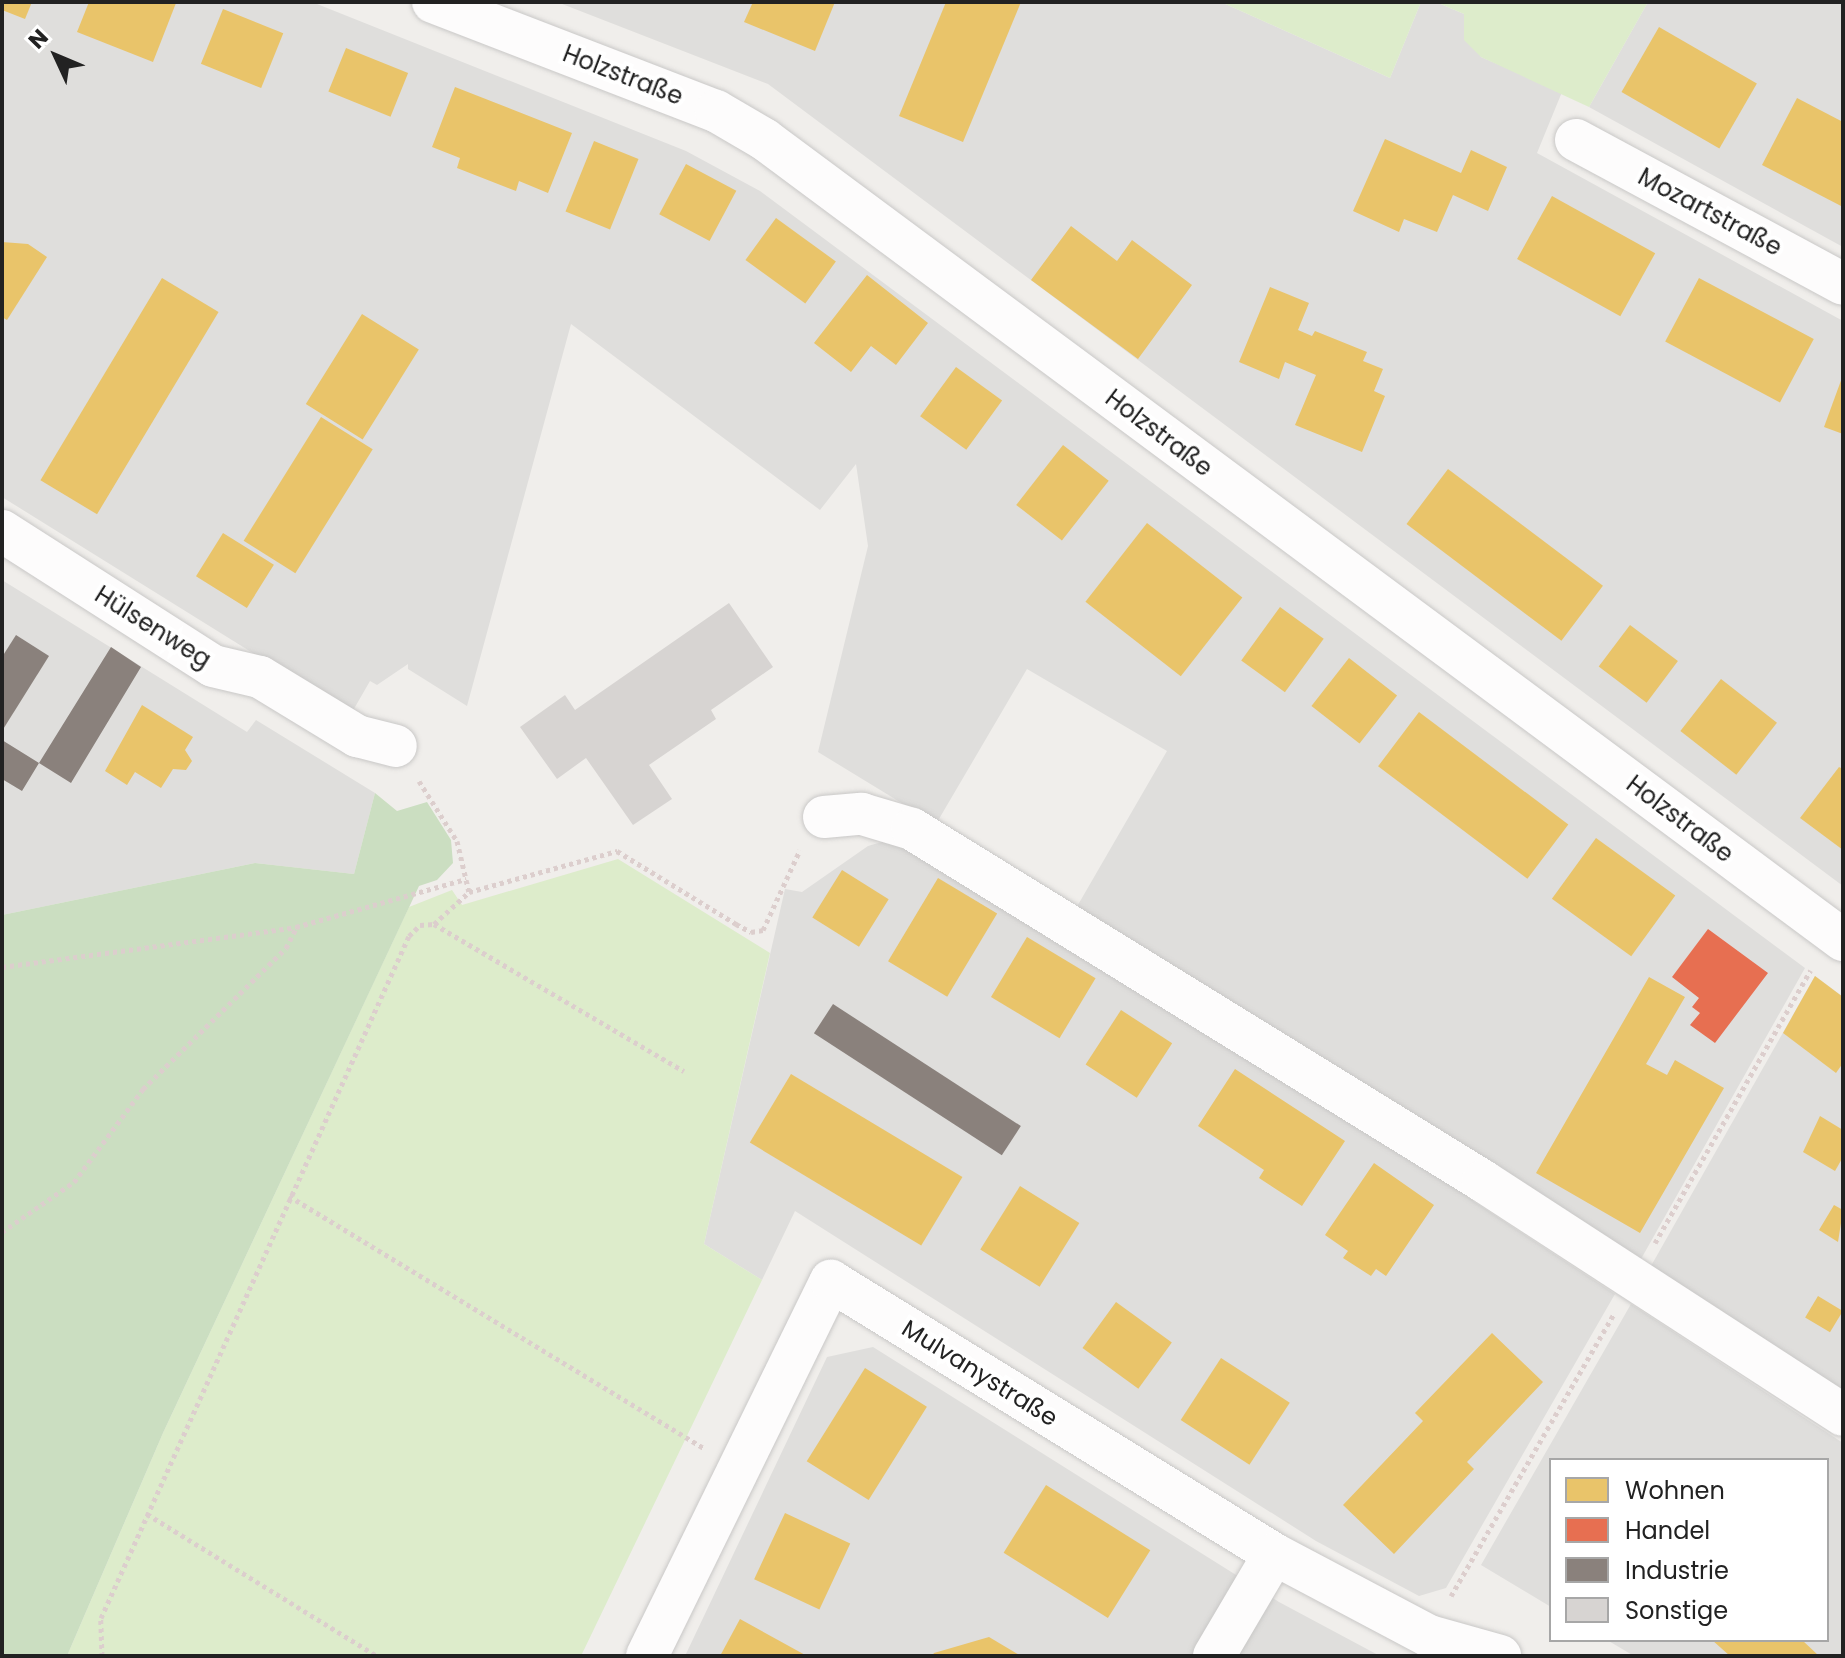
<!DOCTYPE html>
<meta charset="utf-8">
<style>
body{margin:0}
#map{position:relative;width:1845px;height:1658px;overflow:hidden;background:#f0eeeb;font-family:Poppins,sans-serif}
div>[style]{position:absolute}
.residential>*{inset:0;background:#dfdedc}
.grass>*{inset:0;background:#ddeccb}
.forest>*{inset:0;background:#cbdec1}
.homes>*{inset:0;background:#e9c46a;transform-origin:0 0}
.shops>*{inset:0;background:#e76f51}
.industry>*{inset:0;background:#8a817c;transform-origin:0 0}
.building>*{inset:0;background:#d7d4d2}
.path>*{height:5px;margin-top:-2.5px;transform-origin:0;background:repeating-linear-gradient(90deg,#dccecd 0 4px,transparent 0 8px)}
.roads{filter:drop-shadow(0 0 2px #c9c8c7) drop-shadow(0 0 2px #c9c8c7)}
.street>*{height:42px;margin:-21px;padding:0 21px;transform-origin:21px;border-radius:21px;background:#fdfcfc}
span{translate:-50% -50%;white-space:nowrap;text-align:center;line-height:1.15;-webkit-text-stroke:8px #fff;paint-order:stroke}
.street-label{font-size:24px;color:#222}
.frame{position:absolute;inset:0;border:4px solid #222;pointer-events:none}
.legend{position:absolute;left:1549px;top:1458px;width:280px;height:184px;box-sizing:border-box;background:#fff;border:2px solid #a7a7a7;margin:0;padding:10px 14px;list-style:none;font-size:24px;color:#222}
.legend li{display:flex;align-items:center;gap:16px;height:40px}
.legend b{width:40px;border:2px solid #a7a7a7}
.north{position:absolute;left:16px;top:16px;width:80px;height:80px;-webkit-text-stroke:6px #fff;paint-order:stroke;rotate:314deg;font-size:22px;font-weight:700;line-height:32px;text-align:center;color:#222}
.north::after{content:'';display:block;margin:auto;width:28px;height:36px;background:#222;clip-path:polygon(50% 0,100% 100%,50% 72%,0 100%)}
</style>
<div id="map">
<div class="residential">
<i style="clip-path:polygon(2px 2px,312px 2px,686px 151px,760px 191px,1805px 968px,1641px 1259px,1075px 910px,1167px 751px,1027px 669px,936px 824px,818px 752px,868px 546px,856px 464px,820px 510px,571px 324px,467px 706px,408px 669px,408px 664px,377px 685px,370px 681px,351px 714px,2px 497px)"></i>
<i style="clip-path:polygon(557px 2px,1221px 2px,1390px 78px,1421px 2px,1436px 2px,1464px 14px,1481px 57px,1562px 92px,1537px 153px,1843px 321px,1843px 886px,768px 84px)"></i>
<i style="clip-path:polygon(1648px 2px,1843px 2px,1843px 247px,1589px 107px)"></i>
<i style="clip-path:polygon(2px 580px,247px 732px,256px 720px,375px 793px,354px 874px,255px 863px,2px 915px)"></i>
<i style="clip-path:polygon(892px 839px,1479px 1191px,1473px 1201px,1615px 1294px,1446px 1588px,1419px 1596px,1316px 1541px,795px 1211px,762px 1280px,704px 1244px,785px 889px,802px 892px,868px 846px)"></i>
<i style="clip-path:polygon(1815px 976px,1843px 997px,1843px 1392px,1651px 1266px)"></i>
<i style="clip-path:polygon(1631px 1304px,1843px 1443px,1843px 1656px,1634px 1656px,1607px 1640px,1827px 1640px,1827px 1460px,1551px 1460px,1551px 1607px,1481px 1565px)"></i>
<i style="clip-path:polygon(873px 1347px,1279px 1602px,1380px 1656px,685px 1656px,827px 1357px)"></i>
</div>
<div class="grass">
<i style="clip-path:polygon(1221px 2px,1421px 2px,1390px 78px)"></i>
<i style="clip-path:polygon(1436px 2px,1648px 2px,1589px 107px,1481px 57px,1464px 40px,1464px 14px)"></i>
<i style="clip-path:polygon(618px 859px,770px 953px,704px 1244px,762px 1280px,581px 1656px,67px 1656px,163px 1433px,409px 907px,452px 890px,462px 905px)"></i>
</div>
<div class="forest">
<i style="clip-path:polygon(375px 793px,397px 811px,427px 802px,451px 840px,453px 863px,437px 880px,419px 886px,163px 1433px,67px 1656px,2px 1656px,2px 915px,255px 863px,354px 874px)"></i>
</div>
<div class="homes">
<i style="clip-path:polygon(2px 2px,32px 2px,25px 19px,2px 10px)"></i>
<i style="clip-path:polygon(89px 2px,176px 3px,153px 62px,77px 32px)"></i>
<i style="clip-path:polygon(753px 2px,835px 2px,815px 51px,744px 22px)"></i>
<i style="clip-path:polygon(946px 2px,1021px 2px,963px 142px,899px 116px)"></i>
<i style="left:223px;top:9px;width:65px;height:59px;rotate:22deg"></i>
<i style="left:1659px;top:27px;width:113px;height:75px;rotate:30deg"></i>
<i style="left:346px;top:48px;width:67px;height:47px;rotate:22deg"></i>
<i style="clip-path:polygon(455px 87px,572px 133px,548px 193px,519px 181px,516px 191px,457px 168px,460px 158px,432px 147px)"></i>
<i style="clip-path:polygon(1797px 98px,1843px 122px,1843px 207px,1762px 165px)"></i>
<i style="clip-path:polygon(1385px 139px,1461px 173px,1471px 150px,1507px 167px,1488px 211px,1453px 195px,1437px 232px,1404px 219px,1399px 232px,1353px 211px)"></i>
<i style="left:594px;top:141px;width:48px;height:76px;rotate:22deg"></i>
<i style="left:686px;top:164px;width:57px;height:57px;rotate:28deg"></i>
<i style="left:1552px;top:196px;width:118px;height:72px;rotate:29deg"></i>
<i style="left:776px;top:218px;width:74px;height:52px;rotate:36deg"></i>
<i style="clip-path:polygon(1071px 226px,1117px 261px,1132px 240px,1192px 285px,1138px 359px,1031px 280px)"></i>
<i style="clip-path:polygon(2px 242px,28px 244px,47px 257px,7px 320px,2px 317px)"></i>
<i style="clip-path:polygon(867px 275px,928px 323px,896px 365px,871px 346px,851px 372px,814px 343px)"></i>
<i style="left:162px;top:278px;width:66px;height:236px;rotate:31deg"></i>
<i style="left:1699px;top:278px;width:130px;height:72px;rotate:28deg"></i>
<i style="clip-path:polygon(1270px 287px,1309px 303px,1298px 330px,1312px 336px,1315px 331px,1367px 352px,1363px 361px,1383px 369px,1374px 391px,1385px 396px,1362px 452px,1295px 425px,1316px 375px,1285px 362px,1279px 379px,1239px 362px)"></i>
<i style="left:362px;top:314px;width:67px;height:106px;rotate:32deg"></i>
<i style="left:956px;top:367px;width:57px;height:61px;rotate:36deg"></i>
<i style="clip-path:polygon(1843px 375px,1843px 434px,1824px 427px)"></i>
<i style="left:321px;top:417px;width:61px;height:146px;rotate:32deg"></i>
<i style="left:1063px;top:445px;width:58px;height:76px;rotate:38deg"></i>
<i style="left:1448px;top:469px;width:194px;height:69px;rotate:37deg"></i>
<i style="left:1147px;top:523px;width:121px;height:100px;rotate:38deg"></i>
<i style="left:223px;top:533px;width:60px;height:51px;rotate:32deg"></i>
<i style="left:1280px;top:607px;width:54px;height:66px;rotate:36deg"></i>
<i style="left:1630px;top:625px;width:60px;height:52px;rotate:37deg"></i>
<i style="left:1349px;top:658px;width:61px;height:61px;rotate:38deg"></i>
<i style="left:1721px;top:679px;width:71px;height:66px;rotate:38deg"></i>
<i style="clip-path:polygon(142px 705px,193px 737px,185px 750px,192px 761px,186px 770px,173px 769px,161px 788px,135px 772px,127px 785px,105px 771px)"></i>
<i style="left:1419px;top:712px;width:187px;height:68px;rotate:37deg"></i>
<i style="clip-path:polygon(1839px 767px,1843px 769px,1843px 850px,1800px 818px)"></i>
<i style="left:1596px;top:838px;width:98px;height:75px;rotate:36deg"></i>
<i style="left:842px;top:870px;width:55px;height:56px;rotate:32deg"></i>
<i style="left:938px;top:878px;width:69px;height:97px;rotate:31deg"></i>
<i style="left:1027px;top:937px;width:80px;height:70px;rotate:31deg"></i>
<i style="clip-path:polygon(1815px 976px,1843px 997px,1843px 1063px,1836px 1073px,1783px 1033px)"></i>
<i style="clip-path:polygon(1649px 977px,1685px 997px,1646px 1064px,1667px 1075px,1675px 1060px,1724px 1088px,1640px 1233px,1536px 1173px)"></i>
<i style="left:1121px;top:1010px;width:61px;height:65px;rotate:33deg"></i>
<i style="clip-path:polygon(1235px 1069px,1345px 1141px,1302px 1206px,1259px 1178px,1264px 1170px,1198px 1126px)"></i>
<i style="left:791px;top:1074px;width:200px;height:80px;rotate:31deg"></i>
<i style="clip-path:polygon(1820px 1116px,1843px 1130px,1843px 1157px,1835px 1171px,1803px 1152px)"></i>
<i style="clip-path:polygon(1374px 1163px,1434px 1205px,1386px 1276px,1376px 1269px,1371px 1276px,1343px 1258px,1348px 1251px,1325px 1235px)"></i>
<i style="left:1020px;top:1186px;width:70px;height:75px;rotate:32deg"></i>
<i style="clip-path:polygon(1834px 1205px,1843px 1210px,1838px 1242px,1819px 1230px)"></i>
<i style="left:1818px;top:1296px;width:29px;height:25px;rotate:31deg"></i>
<i style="left:1116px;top:1302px;width:69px;height:57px;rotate:36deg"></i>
<i style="clip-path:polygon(1492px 1333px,1543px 1382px,1467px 1462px,1474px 1469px,1394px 1554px,1343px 1505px,1423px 1421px,1415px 1413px)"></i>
<i style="left:1221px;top:1358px;width:82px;height:74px;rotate:33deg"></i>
<i style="left:865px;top:1368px;width:73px;height:110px;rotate:32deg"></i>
<i style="left:1046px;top:1485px;width:123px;height:80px;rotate:32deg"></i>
<i style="left:785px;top:1513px;width:72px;height:73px;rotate:25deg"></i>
<i style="clip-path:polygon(740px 1619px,807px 1656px,720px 1656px)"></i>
<i style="clip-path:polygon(989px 1637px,1021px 1656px,932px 1656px,934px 1653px)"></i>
<i style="clip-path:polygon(1712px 1640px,1802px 1640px,1819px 1656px,1730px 1656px)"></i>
</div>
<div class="shops">
<i style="clip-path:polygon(1708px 929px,1768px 973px,1715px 1043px,1690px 1025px,1700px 1013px,1692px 1007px,1699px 998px,1672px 977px)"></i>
</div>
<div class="industry">
<i style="clip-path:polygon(16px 635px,49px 656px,2px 731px,2px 657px)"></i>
<i style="clip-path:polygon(111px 647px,141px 667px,71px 783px,39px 763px,22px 791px,2px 779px,2px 740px,39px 763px)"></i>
<i style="left:833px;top:1004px;width:224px;height:35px;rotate:33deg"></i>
</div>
<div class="building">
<i style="clip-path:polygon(729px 603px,773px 667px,711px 710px,716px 719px,649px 765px,672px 799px,633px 825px,586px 758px,557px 779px,520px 727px,565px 695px,575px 710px)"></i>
</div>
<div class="path">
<i style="left:419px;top:781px;width:71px;rotate:57.7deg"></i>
<i style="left:457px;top:841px;width:52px;rotate:76.8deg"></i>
<i style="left:434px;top:924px;width:290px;rotate:30.5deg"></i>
<i style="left:2px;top:967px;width:297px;rotate:-7.7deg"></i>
<i style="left:296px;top:927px;width:177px;rotate:-15.8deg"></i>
<i style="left:289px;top:1196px;width:485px;rotate:31.3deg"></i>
<i style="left:2px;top:1232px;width:88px;rotate:-34.8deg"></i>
<i style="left:74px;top:1182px;width:116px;rotate:-53.4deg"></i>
<i style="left:143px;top:1089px;width:201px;rotate:-44.6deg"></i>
<i style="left:286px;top:948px;width:22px;rotate:-63deg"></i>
<i style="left:1655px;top:1243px;width:314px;rotate:-60.3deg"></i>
<i style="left:147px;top:1514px;width:270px;rotate:31.7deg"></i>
<i style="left:1451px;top:1596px;width:326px;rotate:-60deg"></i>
<i style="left:102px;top:1656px;width:38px;rotate:-92deg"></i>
<i style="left:101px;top:1618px;width:748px;rotate:-65.7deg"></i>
<i style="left:409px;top:936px;width:16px;rotate:-45deg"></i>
<i style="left:420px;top:925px;width:14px;rotate:-4deg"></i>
<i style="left:434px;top:924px;width:47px;rotate:-42.4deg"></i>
<i style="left:469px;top:892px;width:154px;rotate:-15.5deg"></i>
<i style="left:617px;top:851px;width:140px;rotate:31.5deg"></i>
<i style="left:736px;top:924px;width:17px;rotate:28deg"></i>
<i style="left:751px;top:932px;width:12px;rotate:-9deg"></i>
<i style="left:763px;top:930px;width:88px;rotate:-65.2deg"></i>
</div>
<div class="roads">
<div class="street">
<i style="left:433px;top:2px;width:303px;rotate:21.1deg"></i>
<i style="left:716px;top:111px;width:56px;rotate:30.3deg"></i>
<i style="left:764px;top:139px;width:1344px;rotate:36.59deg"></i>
<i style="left:1576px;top:140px;width:303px;rotate:28.3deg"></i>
<i style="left:2px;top:531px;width:250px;rotate:32.6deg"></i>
<i style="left:213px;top:666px;width:48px;rotate:13.2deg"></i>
<i style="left:260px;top:677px;width:114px;rotate:31.3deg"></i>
<i style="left:357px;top:736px;width:40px;rotate:14.4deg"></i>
<i style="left:824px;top:817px;width:38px;rotate:-5deg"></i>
<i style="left:862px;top:814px;width:52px;rotate:16.7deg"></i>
<i style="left:912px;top:829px;width:671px;rotate:31.65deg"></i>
<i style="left:1483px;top:1181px;width:429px;rotate:33deg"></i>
<i style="left:647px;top:1656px;width:418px;rotate:-63.9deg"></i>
<i style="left:831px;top:1281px;width:520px;rotate:31.64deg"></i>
<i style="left:1274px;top:1554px;width:175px;rotate:27.9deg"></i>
<i style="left:1429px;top:1636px;width:74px;rotate:15.7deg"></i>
<i style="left:1214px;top:1656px;width:118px;rotate:-59.5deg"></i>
</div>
</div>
<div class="street-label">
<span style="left:623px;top:75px;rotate:21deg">Holzstraße</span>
<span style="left:1710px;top:212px;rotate:28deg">Mozartstraße</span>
<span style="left:1159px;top:433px;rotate:37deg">Holzstraße</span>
<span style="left:153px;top:627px;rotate:32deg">Hülsenweg</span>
<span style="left:1680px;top:819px;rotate:37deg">Holzstraße</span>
<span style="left:980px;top:1373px;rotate:32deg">Mulvanystraße</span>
</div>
<div class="frame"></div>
<ul class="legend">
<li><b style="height:22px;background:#e9c46a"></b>Wohnen</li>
<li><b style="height:22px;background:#e76f51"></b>Handel</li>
<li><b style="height:22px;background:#8a817c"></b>Industrie</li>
<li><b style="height:22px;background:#d7d4d2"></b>Sonstige</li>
</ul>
<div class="north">N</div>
</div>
